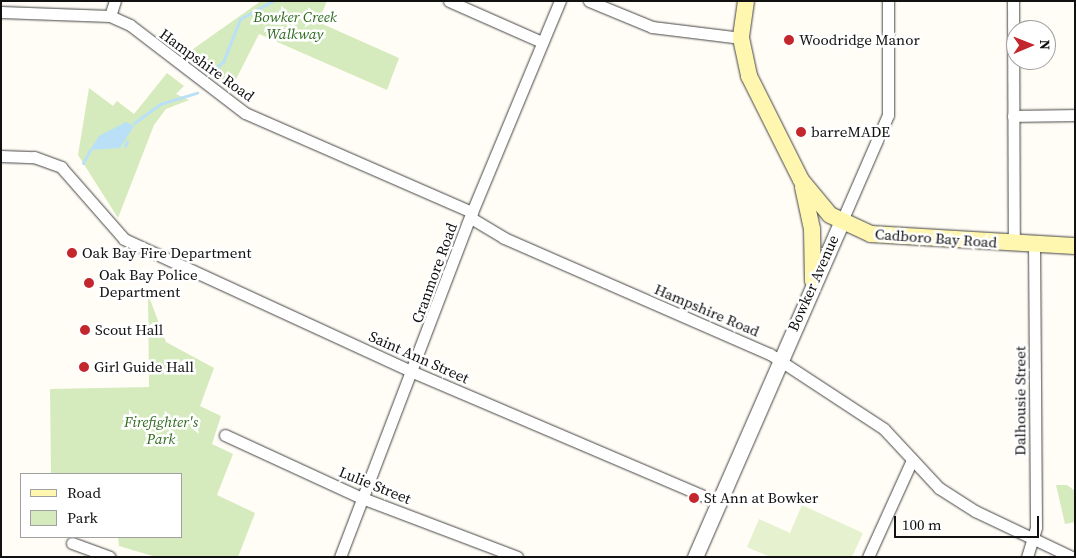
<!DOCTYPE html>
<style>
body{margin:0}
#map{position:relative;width:1076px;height:558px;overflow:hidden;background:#fffdf5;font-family:"Source Serif 4",serif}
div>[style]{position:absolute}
.green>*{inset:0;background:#d5ebbd}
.pitch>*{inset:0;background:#e6f2cf}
.water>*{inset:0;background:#b9e0f7}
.stream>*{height:3px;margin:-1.5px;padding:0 1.5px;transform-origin:1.5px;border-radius:1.5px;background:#b9e0f7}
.roads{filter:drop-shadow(0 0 1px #444) drop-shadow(0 0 1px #444)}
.minor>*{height:11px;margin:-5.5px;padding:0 5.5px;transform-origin:5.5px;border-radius:5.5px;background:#fff}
.tertiary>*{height:15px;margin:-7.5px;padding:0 7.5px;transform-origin:7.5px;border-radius:7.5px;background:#fff}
.secondary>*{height:16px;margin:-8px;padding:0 8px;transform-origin:8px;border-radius:8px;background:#fff6b0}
.dots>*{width:14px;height:14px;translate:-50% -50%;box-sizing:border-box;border:2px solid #fff;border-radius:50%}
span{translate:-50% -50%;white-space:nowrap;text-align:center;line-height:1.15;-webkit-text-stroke:5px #fff;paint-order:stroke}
.park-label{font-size:15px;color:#2f6b1f;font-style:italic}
.poi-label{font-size:15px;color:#111}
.left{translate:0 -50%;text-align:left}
.street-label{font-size:15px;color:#111}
.frame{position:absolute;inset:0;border:2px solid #111;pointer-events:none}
.legend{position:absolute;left:20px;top:473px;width:162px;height:65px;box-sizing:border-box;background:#fff;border:1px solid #a0a0a0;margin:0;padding:6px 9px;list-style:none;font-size:15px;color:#111}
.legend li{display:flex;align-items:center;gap:10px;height:25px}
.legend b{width:25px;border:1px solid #a0a0a0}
.north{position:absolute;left:1006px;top:20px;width:50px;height:50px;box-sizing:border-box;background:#fff;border:1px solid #a0a0a0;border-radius:50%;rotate:89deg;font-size:14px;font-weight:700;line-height:20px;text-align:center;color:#111}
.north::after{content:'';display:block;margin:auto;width:18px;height:22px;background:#c4262e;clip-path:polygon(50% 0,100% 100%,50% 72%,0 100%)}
.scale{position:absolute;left:894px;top:516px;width:145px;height:22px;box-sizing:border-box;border:2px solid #111;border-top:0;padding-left:6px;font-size:15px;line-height:18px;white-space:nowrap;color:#111;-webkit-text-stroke:4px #fff;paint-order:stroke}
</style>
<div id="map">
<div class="green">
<i style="clip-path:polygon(261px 1px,327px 1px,318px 22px,399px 58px,387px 90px,259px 34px,231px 89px,186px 54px)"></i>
<i style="clip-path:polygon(167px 73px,184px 86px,176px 94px,189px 100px,166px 109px,154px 125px,118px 218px,78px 155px,89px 88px,113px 106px,117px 101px,134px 114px)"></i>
<i style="clip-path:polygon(148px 294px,166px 342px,214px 368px,200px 406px,221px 416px,212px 444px,233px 454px,217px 495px,255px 513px,238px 557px,156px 557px,119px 546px,118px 537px,181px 537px,181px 474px,51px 474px,50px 389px,149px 387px)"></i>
<i style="clip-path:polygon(1056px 485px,1067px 485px,1075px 491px,1075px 522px,1065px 524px)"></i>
</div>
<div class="pitch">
<i style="clip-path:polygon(802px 505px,863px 533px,852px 557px,770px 557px,747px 547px,759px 519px,790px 533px)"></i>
</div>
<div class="water">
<i style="clip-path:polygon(126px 122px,134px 126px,120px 148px,90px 150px,99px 136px)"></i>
</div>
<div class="stream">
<i style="left:208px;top:74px;width:19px;rotate:-39deg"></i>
<i style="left:223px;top:62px;width:46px;rotate:-68.4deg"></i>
<i style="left:240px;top:19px;width:38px;rotate:-29deg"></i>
<i style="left:134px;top:123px;width:32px;rotate:-36deg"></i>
<i style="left:160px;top:104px;width:39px;rotate:-17deg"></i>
<i style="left:125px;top:146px;width:5px;rotate:-68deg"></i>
<i style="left:83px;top:163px;width:15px;rotate:-62deg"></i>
</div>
<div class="roads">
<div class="minor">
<i style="left:449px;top:1px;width:102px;rotate:23.8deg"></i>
<i style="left:589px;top:1px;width:68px;rotate:22.4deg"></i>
<i style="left:652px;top:27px;width:90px;rotate:7deg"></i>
<i style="left:1013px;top:1px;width:241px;rotate:89.8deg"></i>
<i style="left:1px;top:12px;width:109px;rotate:2.1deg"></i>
<i style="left:110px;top:16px;width:22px;rotate:24deg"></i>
<i style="left:130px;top:25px;width:145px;rotate:37.4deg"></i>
<i style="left:245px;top:113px;width:248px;rotate:23.6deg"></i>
<i style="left:110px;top:16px;width:16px;rotate:-72deg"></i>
<i style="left:1013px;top:116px;width:62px;rotate:-0.9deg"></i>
<i style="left:1px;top:156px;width:33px;rotate:2deg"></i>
<i style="left:34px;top:157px;width:29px;rotate:20deg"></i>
<i style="left:61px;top:167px;width:96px;rotate:48.8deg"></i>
<i style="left:124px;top:239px;width:318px;rotate:24.7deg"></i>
<i style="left:413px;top:372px;width:334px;rotate:23.1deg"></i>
<i style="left:471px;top:218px;width:39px;rotate:31deg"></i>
<i style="left:504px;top:238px;width:290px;rotate:23.6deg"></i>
<i style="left:770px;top:354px;width:136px;rotate:33.3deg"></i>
<i style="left:884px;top:429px;width:81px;rotate:47deg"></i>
<i style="left:939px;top:488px;width:43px;rotate:32.6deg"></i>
<i style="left:975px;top:511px;width:107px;rotate:25.4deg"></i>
<i style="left:841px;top:223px;width:118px;rotate:-66.5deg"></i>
<i style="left:888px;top:115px;width:114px;rotate:-90deg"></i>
<i style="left:225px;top:435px;width:151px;rotate:24.7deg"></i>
<i style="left:362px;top:498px;width:166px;rotate:20.8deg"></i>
<i style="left:72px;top:543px;width:40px;rotate:20.2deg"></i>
<i style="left:340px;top:557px;width:369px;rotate:-69.1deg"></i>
<i style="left:472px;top:212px;width:229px;rotate:-67.4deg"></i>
<i style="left:868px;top:557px;width:107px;rotate:-65.6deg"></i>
<i style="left:1027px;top:557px;width:31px;rotate:-73deg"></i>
<i style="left:1036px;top:527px;width:283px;rotate:-90.4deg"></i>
</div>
<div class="tertiary">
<i style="left:695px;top:557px;width:365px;rotate:-66.4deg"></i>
</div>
<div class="secondary">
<i style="left:746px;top:1px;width:37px;rotate:98deg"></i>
<i style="left:741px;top:38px;width:39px;rotate:78deg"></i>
<i style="left:749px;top:76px;width:116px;rotate:63.4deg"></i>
<i style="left:801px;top:180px;width:45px;rotate:50.4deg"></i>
<i style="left:830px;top:215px;width:45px;rotate:24.9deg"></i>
<i style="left:871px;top:234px;width:204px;rotate:3.4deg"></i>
<i style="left:803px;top:187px;width:43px;rotate:77.9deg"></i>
<i style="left:812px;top:229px;width:52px;rotate:88.9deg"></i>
</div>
</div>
<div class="dots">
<i style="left:789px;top:40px;background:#c4262e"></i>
<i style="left:801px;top:132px;background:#c4262e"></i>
<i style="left:72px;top:253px;background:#c4262e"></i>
<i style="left:89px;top:283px;background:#c4262e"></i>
<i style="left:85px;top:330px;background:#c4262e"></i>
<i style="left:84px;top:367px;background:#c4262e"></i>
<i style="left:694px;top:498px;background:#c4262e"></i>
</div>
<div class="park-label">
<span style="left:295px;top:25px">Bowker Creek<br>Walkway</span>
<span style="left:161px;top:430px">Firefighter's<br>Park</span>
</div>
<div class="poi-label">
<span class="left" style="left:799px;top:40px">Woodridge Manor</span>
<span class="left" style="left:811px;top:132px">barreMADE</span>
<span class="left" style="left:82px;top:253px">Oak Bay Fire Department</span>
<span class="left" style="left:99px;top:283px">Oak Bay Police<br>Department</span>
<span class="left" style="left:95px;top:330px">Scout Hall</span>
<span class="left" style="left:94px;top:367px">Girl Guide Hall</span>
<span class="left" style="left:704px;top:498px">St Ann at Bowker</span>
</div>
<div class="street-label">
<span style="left:207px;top:65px;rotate:36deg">Hampshire Road</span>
<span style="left:936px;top:238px;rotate:4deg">Cadboro Bay Road</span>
<span style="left:434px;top:273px;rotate:-70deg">Cranmore Road</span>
<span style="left:813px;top:283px;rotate:-66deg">Bowker Avenue</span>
<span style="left:707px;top:310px;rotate:23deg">Hampshire Road</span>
<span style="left:419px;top:357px;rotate:24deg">Saint Ann Street</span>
<span style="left:1020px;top:401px;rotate:-90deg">Dalhousie Street</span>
<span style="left:375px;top:485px;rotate:22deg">Lulie Street</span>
</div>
<div class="frame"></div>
<ul class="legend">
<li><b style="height:6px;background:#fff6b0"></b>Road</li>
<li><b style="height:14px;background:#d5ebbd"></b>Park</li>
</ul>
<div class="north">N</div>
<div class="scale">100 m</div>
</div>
